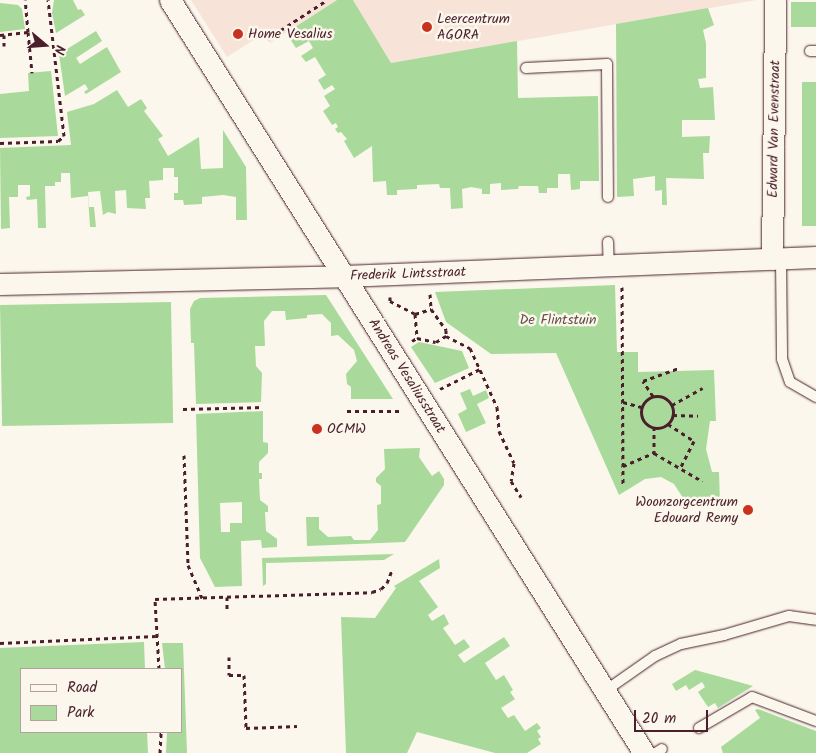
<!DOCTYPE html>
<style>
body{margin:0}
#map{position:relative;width:816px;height:753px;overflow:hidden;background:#fbf7ec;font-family:Kalam,sans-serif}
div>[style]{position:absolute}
.built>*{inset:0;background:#f7e3d8}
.green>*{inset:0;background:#a9da9b;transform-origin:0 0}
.path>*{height:3px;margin-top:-1.5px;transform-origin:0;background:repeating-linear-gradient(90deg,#4a1f2b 0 4px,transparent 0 8px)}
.path>.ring{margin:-1.5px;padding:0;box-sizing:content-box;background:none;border:3px solid #4a1f2b;border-radius:50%}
.roads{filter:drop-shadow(0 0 1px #4a1f2b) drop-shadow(0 0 1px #4a1f2b)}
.service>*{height:10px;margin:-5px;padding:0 5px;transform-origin:5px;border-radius:5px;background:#fbf7ec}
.minor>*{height:21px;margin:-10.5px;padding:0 10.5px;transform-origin:10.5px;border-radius:10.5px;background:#fbf7ec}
.dots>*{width:14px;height:14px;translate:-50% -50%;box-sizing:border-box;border:2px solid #fbf7ec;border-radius:50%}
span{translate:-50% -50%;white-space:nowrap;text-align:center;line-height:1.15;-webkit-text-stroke:5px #fbf7ec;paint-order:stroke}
.poi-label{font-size:14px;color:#4a1f2b}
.left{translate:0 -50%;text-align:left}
.right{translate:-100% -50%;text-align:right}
.street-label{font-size:14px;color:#4a1f2b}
.park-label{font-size:14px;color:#624e47}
.legend{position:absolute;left:20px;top:668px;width:162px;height:65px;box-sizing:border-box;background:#fbf7ec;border:1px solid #b4a19f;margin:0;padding:6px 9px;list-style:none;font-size:15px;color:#4a1f2b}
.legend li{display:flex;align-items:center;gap:10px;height:25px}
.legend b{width:25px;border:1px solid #b4a19f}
.north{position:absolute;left:20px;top:20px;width:50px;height:50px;-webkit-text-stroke:4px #fbf7ec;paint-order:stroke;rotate:108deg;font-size:14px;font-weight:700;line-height:20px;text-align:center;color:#4a1f2b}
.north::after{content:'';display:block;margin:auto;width:18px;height:22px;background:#4a1f2b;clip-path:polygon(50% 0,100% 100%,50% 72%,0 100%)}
.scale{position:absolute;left:634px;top:710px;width:74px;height:22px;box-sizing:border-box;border:2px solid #4a1f2b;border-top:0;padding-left:6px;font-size:15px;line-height:18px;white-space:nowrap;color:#4a1f2b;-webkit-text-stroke:4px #fbf7ec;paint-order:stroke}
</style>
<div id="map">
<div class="built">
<i style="clip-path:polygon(191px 0,337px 0,270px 43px,263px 34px,227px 57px)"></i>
<i style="clip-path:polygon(353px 0,756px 0,391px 63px)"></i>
</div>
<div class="green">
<i style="clip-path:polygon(54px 0,73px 0,78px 10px,81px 9px,85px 15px,56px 33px,52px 13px)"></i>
<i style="clip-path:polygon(337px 0,353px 0,391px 63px,517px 41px,518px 98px,598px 96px,599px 181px,580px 181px,580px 189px,571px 190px,570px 174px,558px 174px,558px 188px,547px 188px,547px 193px,539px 193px,538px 186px,519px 186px,519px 185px,518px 189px,501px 190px,501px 183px,490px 184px,490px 194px,482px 194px,482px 189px,471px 187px,462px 189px,463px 208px,451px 209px,450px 188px,440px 188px,439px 184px,417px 185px,417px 189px,397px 190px,397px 195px,387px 195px,386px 181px,373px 182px,372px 146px,354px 158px,344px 141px,347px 139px,341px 132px,338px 133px,335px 129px,338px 127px,336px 123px,332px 125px,323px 111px,330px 106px,324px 96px,335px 89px,332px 85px,324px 90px,318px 80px,326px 75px,315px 57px,306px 62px,301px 56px,313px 48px,309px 41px,296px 48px,290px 39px,295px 34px,292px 29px)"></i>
<i style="left:816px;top:2px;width:25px;height:25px;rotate:90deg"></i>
<i style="clip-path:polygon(0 3px,18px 5px,22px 9px,25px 29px,0 32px)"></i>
<i style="clip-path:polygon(708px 8px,714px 25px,703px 30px,706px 43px,706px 78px,698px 79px,700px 88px,713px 87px,715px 120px,682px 120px,682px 137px,710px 136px,709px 153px,703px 153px,704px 179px,666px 178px,667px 205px,662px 205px,662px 190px,655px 191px,655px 176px,633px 179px,634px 196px,617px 197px,616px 24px)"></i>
<i style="clip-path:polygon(96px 31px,102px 41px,76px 58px,80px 64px,107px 47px,121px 72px,86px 94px,84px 92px,88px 89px,85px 84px,65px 96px,59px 54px)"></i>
<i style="clip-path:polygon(51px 71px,58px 136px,0 138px,0 94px,29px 91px,28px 73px)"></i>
<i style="left:802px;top:82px;width:14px;height:144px"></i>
<i style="clip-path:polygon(117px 90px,128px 107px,141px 99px,147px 108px,144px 111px,163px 136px,158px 139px,168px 156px,199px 137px,201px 169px,223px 168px,223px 130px,246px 167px,247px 220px,236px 220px,236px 197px,223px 195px,202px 197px,202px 204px,184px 205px,183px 200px,174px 200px,174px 193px,178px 193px,178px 177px,174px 177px,174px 168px,163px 168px,163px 180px,149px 181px,150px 198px,145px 198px,146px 209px,127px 208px,126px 190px,115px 191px,116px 214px,108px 212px,103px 215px,100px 191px,88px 192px,89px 207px,94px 207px,96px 227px,90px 227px,88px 196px,71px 198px,70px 173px,61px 173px,61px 182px,55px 182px,55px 186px,45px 186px,46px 228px,38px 228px,37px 199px,27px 200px,26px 197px,30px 196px,30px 185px,18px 185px,18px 197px,9px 197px,10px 228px,1px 229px,0 148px,71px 145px,67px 112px,94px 104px)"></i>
<i style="clip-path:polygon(615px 285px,617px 352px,638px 352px,638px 372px,714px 370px,716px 421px,710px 421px,706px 449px,712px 472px,719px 472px,720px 504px,696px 505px,685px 501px,674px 484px,661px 477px,645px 479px,619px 495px,556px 353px,491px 354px,446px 322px,435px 292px)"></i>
<i style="clip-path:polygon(326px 295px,393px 399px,351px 399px,351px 387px,347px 384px,346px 374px,357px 361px,354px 350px,338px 335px,331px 336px,331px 323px,322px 314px,307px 315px,307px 318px,286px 320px,285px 311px,272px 311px,264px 321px,265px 346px,255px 346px,256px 366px,262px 373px,261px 402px,196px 404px,194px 343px,191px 343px,190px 309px,194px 301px,200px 298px)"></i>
<i style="left:171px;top:302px;width:121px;height:171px;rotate:89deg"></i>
<i style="clip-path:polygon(419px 342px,462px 351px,469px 368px,435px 383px,411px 347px)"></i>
<i style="clip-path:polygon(470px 389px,473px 396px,486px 390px,489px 398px,477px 404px,486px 423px,466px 432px,458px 414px,467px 409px,460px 393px)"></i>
<i style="clip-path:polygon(evenodd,263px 411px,263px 442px,268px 443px,268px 453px,259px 462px,259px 473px,262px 473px,262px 479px,259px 479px,260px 500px,268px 506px,268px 512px,265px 512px,266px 531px,277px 539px,277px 547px,262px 548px,261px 540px,241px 541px,242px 586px,215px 587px,200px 558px,196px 414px,263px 411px,242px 502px,242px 523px,230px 523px,230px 532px,221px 532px,220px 503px,242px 502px)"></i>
<i style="clip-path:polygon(420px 448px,419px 457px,432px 476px,439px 471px,444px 479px,444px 485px,405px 542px,307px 546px,306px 517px,319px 517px,319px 529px,328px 537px,351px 536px,354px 540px,370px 540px,378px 530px,377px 505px,381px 504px,381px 486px,376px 482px,376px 478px,385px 469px,384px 449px)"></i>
<i style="clip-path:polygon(394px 554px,384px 560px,266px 563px,266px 584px,263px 586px,262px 558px)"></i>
<i style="clip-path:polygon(439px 559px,440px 568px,419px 581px,438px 607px,428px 615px,432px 621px,444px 614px,449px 624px,443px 628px,455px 645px,464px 639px,470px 647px,458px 655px,464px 663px,504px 637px,510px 646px,485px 663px,496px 680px,504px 675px,513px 690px,510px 692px,515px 699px,501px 708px,508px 718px,514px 715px,525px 731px,537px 723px,541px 728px,537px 731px,541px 737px,538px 739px,541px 744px,527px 753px,495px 753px,417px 732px,407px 753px,346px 753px,341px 617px,375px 618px,396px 588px,394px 586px)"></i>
<i style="clip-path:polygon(144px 642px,145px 669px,21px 669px,21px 732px,147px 732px,148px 753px,0 753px,0 648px)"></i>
<i style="clip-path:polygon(162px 643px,183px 643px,187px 753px,166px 753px,167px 732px,181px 732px,181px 669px,165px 669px)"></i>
<i style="clip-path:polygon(695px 670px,721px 677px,753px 686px,718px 708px,715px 703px,708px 707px,698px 692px,705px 687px,702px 682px,689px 690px,686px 685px,676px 691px,672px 684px)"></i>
<i style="clip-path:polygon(758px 709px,816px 731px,816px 753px,723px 753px,721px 747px,760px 718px,755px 710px)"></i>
</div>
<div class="path">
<i style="left:28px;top:32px;width:41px;rotate:84.4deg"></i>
<i style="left:0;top:35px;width:28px;rotate:-6deg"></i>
<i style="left:28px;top:32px;width:32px;rotate:-95deg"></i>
<i style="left:4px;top:35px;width:11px;rotate:90deg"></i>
<i style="left:267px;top:39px;width:72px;rotate:-33deg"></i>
<i style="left:0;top:143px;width:58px;rotate:-2deg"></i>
<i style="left:58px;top:141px;width:8px;rotate:-40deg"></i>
<i style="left:64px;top:136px;width:137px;rotate:-96.7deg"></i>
<i style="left:622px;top:287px;width:199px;rotate:89.7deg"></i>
<i style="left:430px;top:294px;width:15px;rotate:86deg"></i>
<i style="left:390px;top:297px;width:4px;rotate:90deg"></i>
<i style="left:390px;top:301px;width:28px;rotate:27deg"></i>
<i style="left:415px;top:314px;width:17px;rotate:-17deg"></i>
<i style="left:431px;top:309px;width:26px;rotate:54deg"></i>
<i style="left:446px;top:330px;width:6px;rotate:90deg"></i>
<i style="left:446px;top:336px;width:27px;rotate:27deg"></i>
<i style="left:470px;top:348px;width:65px;rotate:65.4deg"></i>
<i style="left:497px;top:407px;width:24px;rotate:85deg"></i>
<i style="left:499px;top:431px;width:35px;rotate:65deg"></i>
<i style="left:514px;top:463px;width:18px;rotate:99deg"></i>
<i style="left:511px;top:481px;width:19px;rotate:58deg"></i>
<i style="left:415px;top:314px;width:24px;rotate:85deg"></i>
<i style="left:412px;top:341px;width:6px;rotate:-31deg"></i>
<i style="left:417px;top:338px;width:19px;rotate:12deg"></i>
<i style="left:436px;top:342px;width:12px;rotate:-31deg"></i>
<i style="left:440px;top:389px;width:45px;rotate:-26.6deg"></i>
<i style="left:653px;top:396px;width:18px;rotate:-124deg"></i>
<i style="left:643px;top:381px;width:37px;rotate:-20deg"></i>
<i class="ring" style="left:641px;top:396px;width:29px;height:29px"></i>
<i style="left:623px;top:402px;width:20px;rotate:15deg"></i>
<i style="left:672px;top:405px;width:35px;rotate:-29deg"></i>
<i style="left:183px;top:409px;width:80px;rotate:-1.4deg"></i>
<i style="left:347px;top:411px;width:55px"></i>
<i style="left:673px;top:415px;width:25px;rotate:2deg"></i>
<i style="left:668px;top:424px;width:31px;rotate:33deg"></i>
<i style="left:694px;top:441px;width:30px;rotate:117deg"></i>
<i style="left:654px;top:427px;width:26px;rotate:90deg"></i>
<i style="left:184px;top:455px;width:110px;rotate:87.9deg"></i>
<i style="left:188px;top:565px;width:36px;rotate:67deg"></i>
<i style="left:623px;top:466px;width:34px;rotate:-23deg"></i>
<i style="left:654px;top:453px;width:56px;rotate:30.3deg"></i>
<i style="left:227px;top:597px;width:13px;rotate:90deg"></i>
<i style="left:0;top:643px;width:156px;rotate:-2.6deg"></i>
<i style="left:229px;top:657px;width:18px;rotate:90deg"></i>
<i style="left:229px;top:675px;width:15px"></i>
<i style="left:244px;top:675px;width:53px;rotate:87.8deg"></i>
<i style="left:246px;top:728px;width:51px;rotate:-2.2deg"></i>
<i style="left:159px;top:669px;width:70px;rotate:-93.3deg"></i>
<i style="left:155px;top:599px;width:217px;rotate:-1.8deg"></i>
<i style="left:372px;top:592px;width:9px;rotate:-18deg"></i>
<i style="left:381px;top:589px;width:8px;rotate:-45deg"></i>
<i style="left:387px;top:583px;width:14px;rotate:-69deg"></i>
<i style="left:160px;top:753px;width:21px;rotate:-87deg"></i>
</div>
<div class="roads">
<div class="service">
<i style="left:810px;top:51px;width:6px"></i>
<i style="left:526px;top:68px;width:81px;rotate:-2.8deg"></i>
<i style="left:607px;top:64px;width:133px;rotate:89.6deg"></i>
<i style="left:608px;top:242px;width:24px;rotate:88deg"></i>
<i style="left:781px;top:259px;width:100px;rotate:89.4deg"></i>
<i style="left:782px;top:359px;width:24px;rotate:71deg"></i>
<i style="left:790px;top:382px;width:30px;rotate:30deg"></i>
<i style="left:605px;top:691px;width:61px;rotate:-35deg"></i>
<i style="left:655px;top:656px;width:29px;rotate:-25deg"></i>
<i style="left:681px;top:644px;width:44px;rotate:-11.8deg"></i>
<i style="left:724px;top:635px;width:68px;rotate:-16.3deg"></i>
<i style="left:789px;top:616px;width:27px;rotate:8deg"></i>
<i style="left:699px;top:728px;width:61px;rotate:-30.3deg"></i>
<i style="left:752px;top:697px;width:68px;rotate:20.6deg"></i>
<i style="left:656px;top:753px;width:7px;rotate:-34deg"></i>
</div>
<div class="minor">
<i style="left:170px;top:0;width:890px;rotate:57.81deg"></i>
<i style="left:772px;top:259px;width:259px;rotate:-89.3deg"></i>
<i style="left:0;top:284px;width:344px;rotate:-1.3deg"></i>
<i style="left:344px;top:276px;width:472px;rotate:-2.3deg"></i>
</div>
</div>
<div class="dots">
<i style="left:427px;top:27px;background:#c8321e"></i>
<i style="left:238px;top:34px;background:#c8321e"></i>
<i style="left:317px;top:429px;background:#c8321e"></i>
<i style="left:748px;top:510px;background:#c8321e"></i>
</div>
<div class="poi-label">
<span class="left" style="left:437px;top:27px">Leercentrum<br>AGORA</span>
<span class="left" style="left:248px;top:34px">Home Vesalius</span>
<span class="left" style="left:327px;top:429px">OCMW</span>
<span class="right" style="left:738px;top:510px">Woonzorgcentrum<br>Edouard Remy</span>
</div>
<div class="street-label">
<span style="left:774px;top:129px;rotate:-89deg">Edward Van Evenstraat</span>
<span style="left:408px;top:274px;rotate:-2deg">Frederik Lintsstraat</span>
<span style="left:407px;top:376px;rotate:58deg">Andreas Vesaliusstraat</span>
</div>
<div class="park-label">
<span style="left:558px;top:320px">De Flintstuin</span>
</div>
<ul class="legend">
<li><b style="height:6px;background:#fbf7ec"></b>Road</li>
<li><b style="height:14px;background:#a9da9b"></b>Park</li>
</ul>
<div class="north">N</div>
<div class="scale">20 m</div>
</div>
